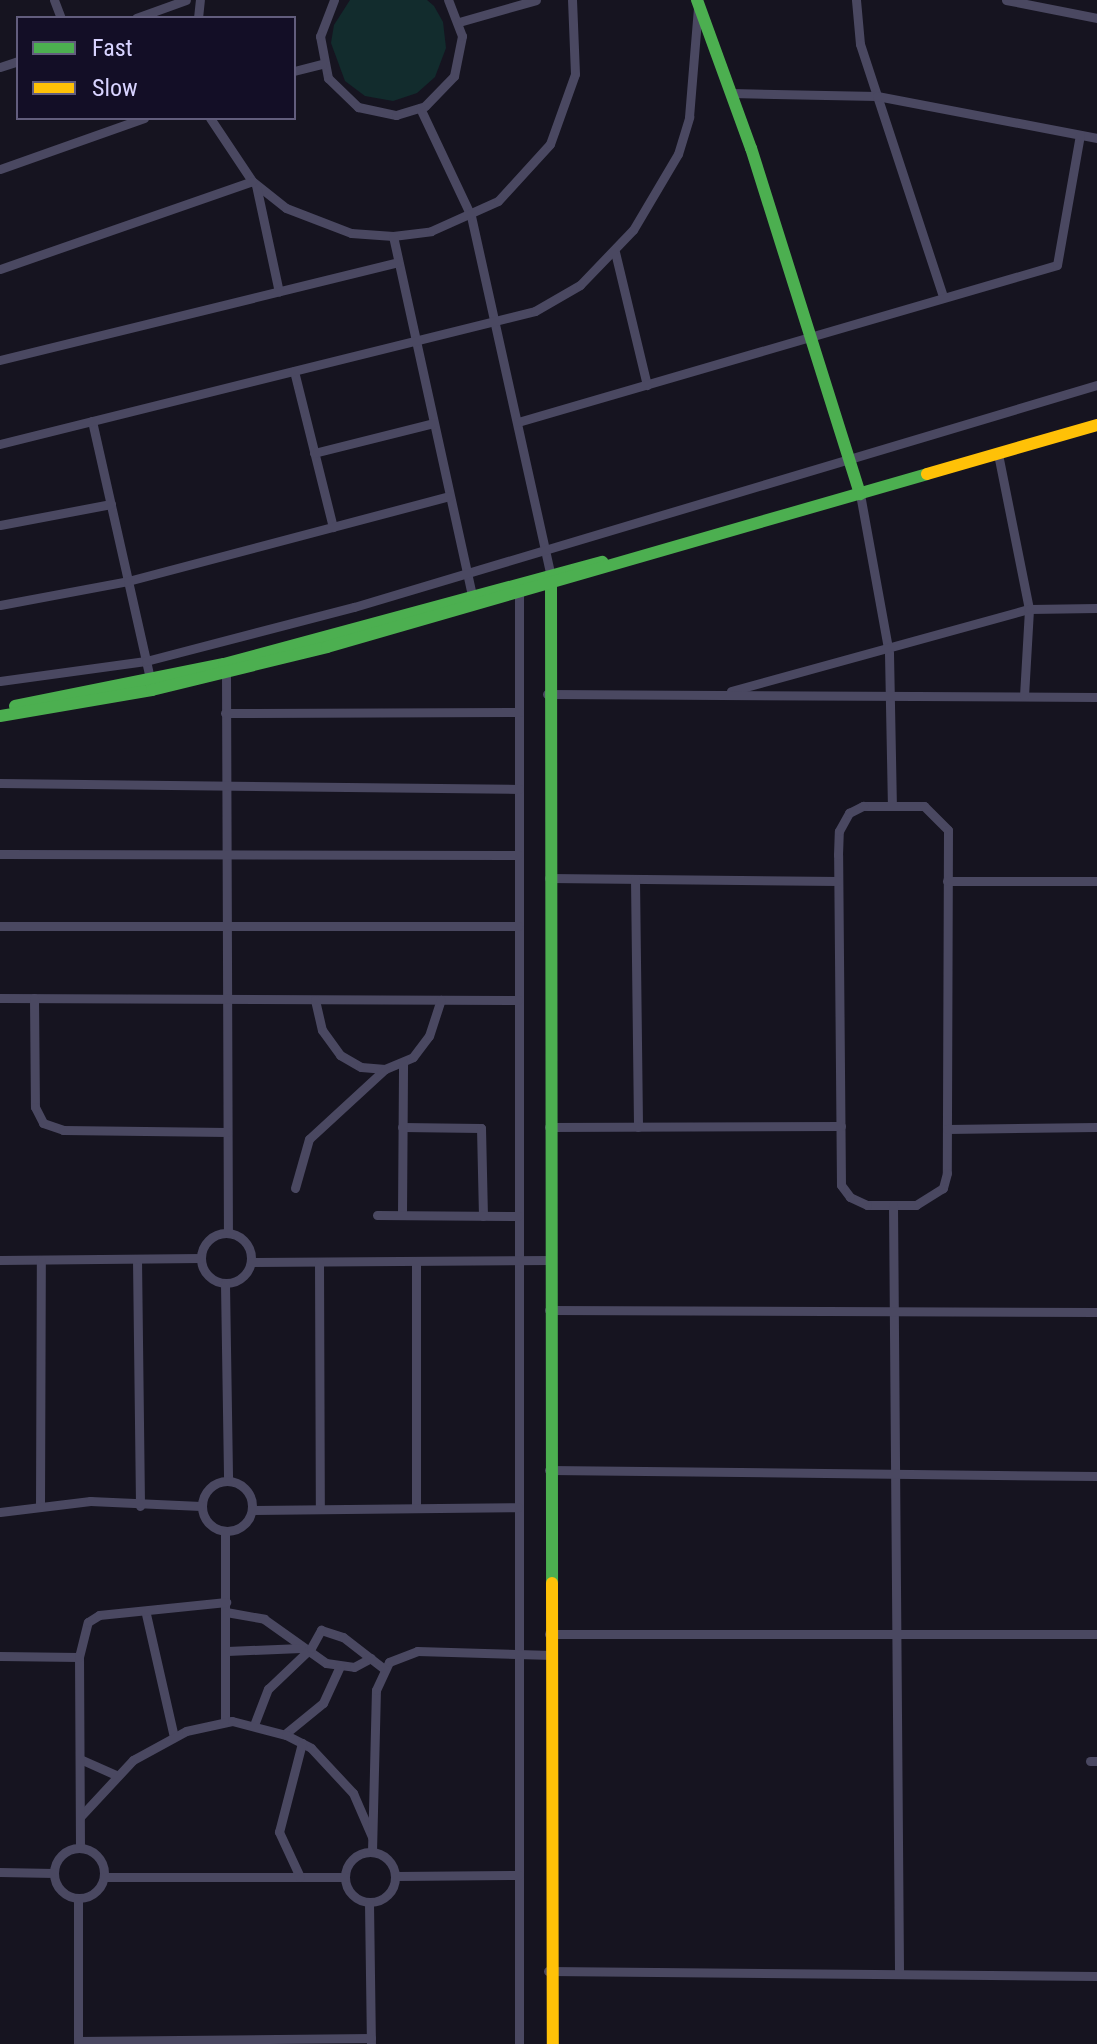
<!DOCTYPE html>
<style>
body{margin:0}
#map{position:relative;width:1097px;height:2044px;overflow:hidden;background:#161420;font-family:"Roboto Condensed",sans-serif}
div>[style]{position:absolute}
.green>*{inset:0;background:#122c2d}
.street>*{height:9px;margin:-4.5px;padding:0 4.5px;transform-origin:4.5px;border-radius:4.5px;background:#4a4861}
.street>.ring{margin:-4.5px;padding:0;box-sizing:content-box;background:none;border:9px solid #4a4861;border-radius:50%}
.fast>*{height:12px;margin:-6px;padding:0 6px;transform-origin:6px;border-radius:6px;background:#4caf50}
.slow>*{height:12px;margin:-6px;padding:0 6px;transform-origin:6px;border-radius:6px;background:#ffc107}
span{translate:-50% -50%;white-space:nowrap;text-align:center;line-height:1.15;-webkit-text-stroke:8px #130e26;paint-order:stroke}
.legend{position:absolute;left:16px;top:16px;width:280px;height:104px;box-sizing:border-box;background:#130e26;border:2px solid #625d7d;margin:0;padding:10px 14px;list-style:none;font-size:24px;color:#d8d3ff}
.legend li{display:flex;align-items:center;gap:16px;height:40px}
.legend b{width:40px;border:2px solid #625d7d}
</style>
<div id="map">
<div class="green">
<i style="clip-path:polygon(350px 0,427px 0,434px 6px,443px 22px,446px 48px,435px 77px,417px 93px,393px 101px,365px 96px,345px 81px,331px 43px,334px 25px)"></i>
</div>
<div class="street">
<i style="left:54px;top:0;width:19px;rotate:69deg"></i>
<i style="left:334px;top:0;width:39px;rotate:111deg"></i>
<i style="left:320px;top:36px;width:43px;rotate:79.2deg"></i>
<i style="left:328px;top:78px;width:42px;rotate:44deg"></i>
<i style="left:358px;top:107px;width:39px;rotate:12deg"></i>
<i style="left:396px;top:115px;width:30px;rotate:-17deg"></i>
<i style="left:425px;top:106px;width:42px;rotate:-46deg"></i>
<i style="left:454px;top:76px;width:41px;rotate:-78.7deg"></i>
<i style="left:462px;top:36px;width:39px;rotate:-111deg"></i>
<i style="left:856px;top:0;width:44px;rotate:84.8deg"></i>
<i style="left:860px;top:44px;width:266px;rotate:71.8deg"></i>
<i style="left:1006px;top:0;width:93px;rotate:11.2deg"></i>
<i style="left:136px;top:18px;width:53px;rotate:-19.8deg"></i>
<i style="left:198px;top:18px;width:18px;rotate:-84deg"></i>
<i style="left:459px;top:22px;width:80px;rotate:-15.9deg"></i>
<i style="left:0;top:67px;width:19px;rotate:-18deg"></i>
<i style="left:294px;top:71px;width:29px;rotate:-14deg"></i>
<i style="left:731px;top:93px;width:146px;rotate:1.2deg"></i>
<i style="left:877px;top:96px;width:224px;rotate:10.8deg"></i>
<i style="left:420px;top:108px;width:119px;rotate:64.7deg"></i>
<i style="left:471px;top:216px;width:370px;rotate:77.5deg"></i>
<i style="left:210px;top:118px;width:76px;rotate:56.3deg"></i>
<i style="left:252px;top:181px;width:43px;rotate:38.5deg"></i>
<i style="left:286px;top:208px;width:70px;rotate:21deg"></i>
<i style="left:351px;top:233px;width:42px;rotate:4.1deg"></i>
<i style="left:393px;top:236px;width:38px;rotate:-7deg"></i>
<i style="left:431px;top:231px;width:73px;rotate:-24.1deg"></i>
<i style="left:498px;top:201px;width:77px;rotate:-47.6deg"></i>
<i style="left:550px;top:144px;width:74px;rotate:-70.3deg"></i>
<i style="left:575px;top:74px;width:74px;rotate:-92.3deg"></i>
<i style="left:0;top:169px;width:153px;rotate:-19.5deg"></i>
<i style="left:256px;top:185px;width:109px;rotate:77.9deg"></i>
<i style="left:393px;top:236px;width:373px;rotate:77.6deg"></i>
<i style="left:615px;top:252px;width:137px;rotate:76.5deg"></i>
<i style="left:0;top:269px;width:267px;rotate:-19.2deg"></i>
<i style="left:0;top:360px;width:410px;rotate:-13.8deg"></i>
<i style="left:294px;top:371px;width:161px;rotate:76deg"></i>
<i style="left:92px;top:421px;width:269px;rotate:77.3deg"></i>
<i style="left:518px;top:422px;width:561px;rotate:-16.24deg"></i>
<i style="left:1057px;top:265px;width:132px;rotate:-80deg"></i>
<i style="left:0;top:444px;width:551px;rotate:-13.96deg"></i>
<i style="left:535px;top:311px;width:52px;rotate:-30deg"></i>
<i style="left:580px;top:285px;width:76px;rotate:-46.1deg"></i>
<i style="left:633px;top:230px;width:88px;rotate:-59.4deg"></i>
<i style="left:678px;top:154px;width:39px;rotate:-73deg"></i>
<i style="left:689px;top:117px;width:110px;rotate:-85.3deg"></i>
<i style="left:314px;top:453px;width:123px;rotate:-14.1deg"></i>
<i style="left:860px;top:494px;width:162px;rotate:79.7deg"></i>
<i style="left:889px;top:653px;width:153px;rotate:88.9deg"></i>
<i style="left:0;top:525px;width:113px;rotate:-10.7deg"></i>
<i style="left:519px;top:594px;width:1450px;rotate:90deg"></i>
<i style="left:0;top:605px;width:130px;rotate:-10.6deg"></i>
<i style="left:128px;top:581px;width:332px;rotate:-14.8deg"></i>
<i style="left:226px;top:674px;width:559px;rotate:89.8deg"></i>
<i style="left:0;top:681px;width:147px;rotate:-7.8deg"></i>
<i style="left:146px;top:661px;width:215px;rotate:-14.6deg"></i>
<i style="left:354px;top:607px;width:775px;rotate:-16.64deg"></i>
<i style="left:731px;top:691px;width:309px;rotate:-15.4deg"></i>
<i style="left:1029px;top:609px;width:158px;rotate:-101.3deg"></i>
<i style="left:547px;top:694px;width:550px;rotate:0.31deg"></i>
<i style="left:1024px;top:696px;width:87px;rotate:-86.7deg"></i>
<i style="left:1029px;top:609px;width:68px;rotate:-0.8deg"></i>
<i style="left:225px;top:713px;width:294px;rotate:-0.2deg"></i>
<i style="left:0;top:783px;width:519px;rotate:0.66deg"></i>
<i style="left:863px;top:806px;width:61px"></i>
<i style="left:924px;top:806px;width:34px;rotate:45deg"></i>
<i style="left:948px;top:830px;width:343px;rotate:90.2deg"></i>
<i style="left:947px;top:1173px;width:16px;rotate:105deg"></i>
<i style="left:943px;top:1188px;width:32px;rotate:148deg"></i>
<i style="left:916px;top:1205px;width:49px;rotate:180deg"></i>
<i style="left:867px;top:1205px;width:19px;rotate:-155deg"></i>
<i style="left:850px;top:1197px;width:15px;rotate:-127deg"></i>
<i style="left:841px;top:1185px;width:330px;rotate:-90.5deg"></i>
<i style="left:838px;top:855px;width:24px;rotate:-88deg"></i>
<i style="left:839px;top:831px;width:21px;rotate:-61deg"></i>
<i style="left:849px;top:813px;width:16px;rotate:-27deg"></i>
<i style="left:0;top:854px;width:518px;rotate:0.11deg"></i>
<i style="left:549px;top:878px;width:289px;rotate:0.6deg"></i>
<i style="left:635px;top:879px;width:248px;rotate:89.3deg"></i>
<i style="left:947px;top:881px;width:150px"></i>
<i style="left:0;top:926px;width:518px"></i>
<i style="left:0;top:998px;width:518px;rotate:0.22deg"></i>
<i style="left:34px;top:998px;width:109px;rotate:89.5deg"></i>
<i style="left:35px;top:1107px;width:18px;rotate:63deg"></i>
<i style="left:43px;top:1123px;width:21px;rotate:19deg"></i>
<i style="left:63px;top:1130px;width:164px;rotate:0.7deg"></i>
<i style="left:315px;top:1000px;width:31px;rotate:77deg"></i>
<i style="left:322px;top:1030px;width:31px;rotate:54deg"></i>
<i style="left:340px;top:1055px;width:24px;rotate:30deg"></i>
<i style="left:361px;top:1067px;width:24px;rotate:5deg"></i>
<i style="left:385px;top:1069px;width:30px;rotate:-23deg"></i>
<i style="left:413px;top:1057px;width:26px;rotate:-53deg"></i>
<i style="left:429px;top:1036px;width:38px;rotate:-72deg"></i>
<i style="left:402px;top:1127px;width:79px;rotate:0.7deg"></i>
<i style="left:481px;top:1128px;width:88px;rotate:88.7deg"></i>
<i style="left:549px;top:1127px;width:292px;rotate:-0.2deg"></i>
<i style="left:947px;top:1129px;width:150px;rotate:-0.8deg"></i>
<i style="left:295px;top:1188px;width:51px;rotate:-74.1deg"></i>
<i style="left:309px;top:1139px;width:103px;rotate:-42.6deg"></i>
<i style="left:893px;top:1205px;width:769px;rotate:89.55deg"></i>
<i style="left:402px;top:1214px;width:152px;rotate:-89.6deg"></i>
<i style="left:377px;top:1215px;width:141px;rotate:0.4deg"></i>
<i class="ring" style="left:201px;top:1233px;width:41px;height:41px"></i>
<i style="left:137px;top:1259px;width:247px;rotate:89.3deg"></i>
<i style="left:0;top:1260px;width:201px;rotate:-0.6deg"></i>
<i style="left:252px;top:1262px;width:300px;rotate:-0.4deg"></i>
<i style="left:319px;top:1262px;width:247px;rotate:89.8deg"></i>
<i style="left:225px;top:1284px;width:196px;rotate:89.1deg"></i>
<i style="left:549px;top:1310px;width:548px;rotate:0.21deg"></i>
<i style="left:549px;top:1470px;width:548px;rotate:0.63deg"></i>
<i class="ring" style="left:202px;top:1481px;width:41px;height:41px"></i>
<i style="left:40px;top:1506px;width:246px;rotate:-89.8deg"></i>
<i style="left:416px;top:1508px;width:247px;rotate:-90deg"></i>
<i style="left:252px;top:1510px;width:266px;rotate:-0.6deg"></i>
<i style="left:0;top:1512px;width:91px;rotate:-7deg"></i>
<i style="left:90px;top:1501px;width:111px;rotate:2.6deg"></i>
<i style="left:226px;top:1612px;width:39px;rotate:10deg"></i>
<i style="left:264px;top:1619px;width:76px;rotate:35.4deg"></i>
<i style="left:326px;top:1663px;width:28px;rotate:8deg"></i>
<i style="left:354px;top:1667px;width:19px;rotate:-28deg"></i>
<i style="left:146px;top:1614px;width:126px;rotate:77.2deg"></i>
<i style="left:549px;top:1634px;width:548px"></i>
<i style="left:227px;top:1651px;width:74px;rotate:-2.3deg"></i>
<i style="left:0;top:1656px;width:79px;rotate:0.7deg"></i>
<i style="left:225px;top:1721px;width:189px;rotate:-90deg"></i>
<i style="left:254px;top:1725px;width:39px;rotate:-69deg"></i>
<i style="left:268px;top:1689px;width:59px;rotate:-43.6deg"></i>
<i style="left:311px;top:1648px;width:21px;rotate:-61deg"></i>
<i style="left:321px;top:1630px;width:23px;rotate:18deg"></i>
<i style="left:343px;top:1637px;width:51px;rotate:37.8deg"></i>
<i style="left:285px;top:1734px;width:49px;rotate:-39.2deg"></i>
<i style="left:323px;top:1703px;width:41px;rotate:-65.3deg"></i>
<i style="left:80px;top:1759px;width:39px;rotate:24deg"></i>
<i style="left:1090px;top:1761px;width:7px"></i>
<i style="left:80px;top:1817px;width:78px;rotate:-47.1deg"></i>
<i style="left:133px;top:1760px;width:60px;rotate:-28.7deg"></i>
<i style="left:186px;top:1731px;width:47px;rotate:-12.3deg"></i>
<i style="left:232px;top:1721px;width:56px;rotate:14.5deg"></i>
<i style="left:286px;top:1735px;width:28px;rotate:27deg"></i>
<i style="left:311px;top:1748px;width:62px;rotate:47deg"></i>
<i style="left:353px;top:1793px;width:48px;rotate:66.6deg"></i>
<i style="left:80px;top:1847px;width:190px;rotate:-90.3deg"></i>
<i style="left:79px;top:1657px;width:36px;rotate:-76deg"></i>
<i style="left:88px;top:1622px;width:13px;rotate:-32deg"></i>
<i style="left:99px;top:1615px;width:128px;rotate:-5.8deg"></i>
<i class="ring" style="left:54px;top:1848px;width:41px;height:41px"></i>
<i class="ring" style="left:345px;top:1852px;width:41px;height:41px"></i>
<i style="left:372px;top:1852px;width:162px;rotate:-88.6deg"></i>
<i style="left:376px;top:1690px;width:31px;rotate:-65deg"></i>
<i style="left:389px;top:1662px;width:30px;rotate:-21deg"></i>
<i style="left:417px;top:1651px;width:136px;rotate:1.7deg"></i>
<i style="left:0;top:1872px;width:54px;rotate:1.1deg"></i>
<i style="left:395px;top:1876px;width:124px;rotate:-0.5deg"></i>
<i style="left:104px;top:1877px;width:241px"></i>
<i style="left:300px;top:1877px;width:50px;rotate:-115deg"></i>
<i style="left:279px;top:1832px;width:92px;rotate:-75.5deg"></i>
<i style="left:78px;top:1899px;width:145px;rotate:90deg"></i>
<i style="left:369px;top:1903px;width:141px;rotate:89.2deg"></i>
<i style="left:548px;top:1971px;width:549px;rotate:0.52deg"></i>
<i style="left:78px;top:2041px;width:293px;rotate:-0.6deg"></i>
</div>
<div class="fast">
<i style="left:697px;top:0;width:158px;rotate:70deg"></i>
<i style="left:751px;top:148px;width:363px;rotate:72.5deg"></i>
<i style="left:551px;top:577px;width:1006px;rotate:89.94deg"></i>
<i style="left:15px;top:706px;width:213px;rotate:-11.4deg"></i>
<i style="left:224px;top:664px;width:392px;rotate:-15.1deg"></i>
<i style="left:0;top:716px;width:154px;rotate:-9.7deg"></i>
<i style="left:152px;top:690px;width:180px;rotate:-13.8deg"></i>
<i style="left:327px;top:647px;width:624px;rotate:-16.08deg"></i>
</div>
<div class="slow">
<i style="left:927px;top:474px;width:177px;rotate:-16.1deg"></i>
<i style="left:552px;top:1583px;width:461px;rotate:89.9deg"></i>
</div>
<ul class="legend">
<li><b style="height:10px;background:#4caf50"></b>Fast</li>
<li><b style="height:10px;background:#ffc107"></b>Slow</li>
</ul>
</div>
